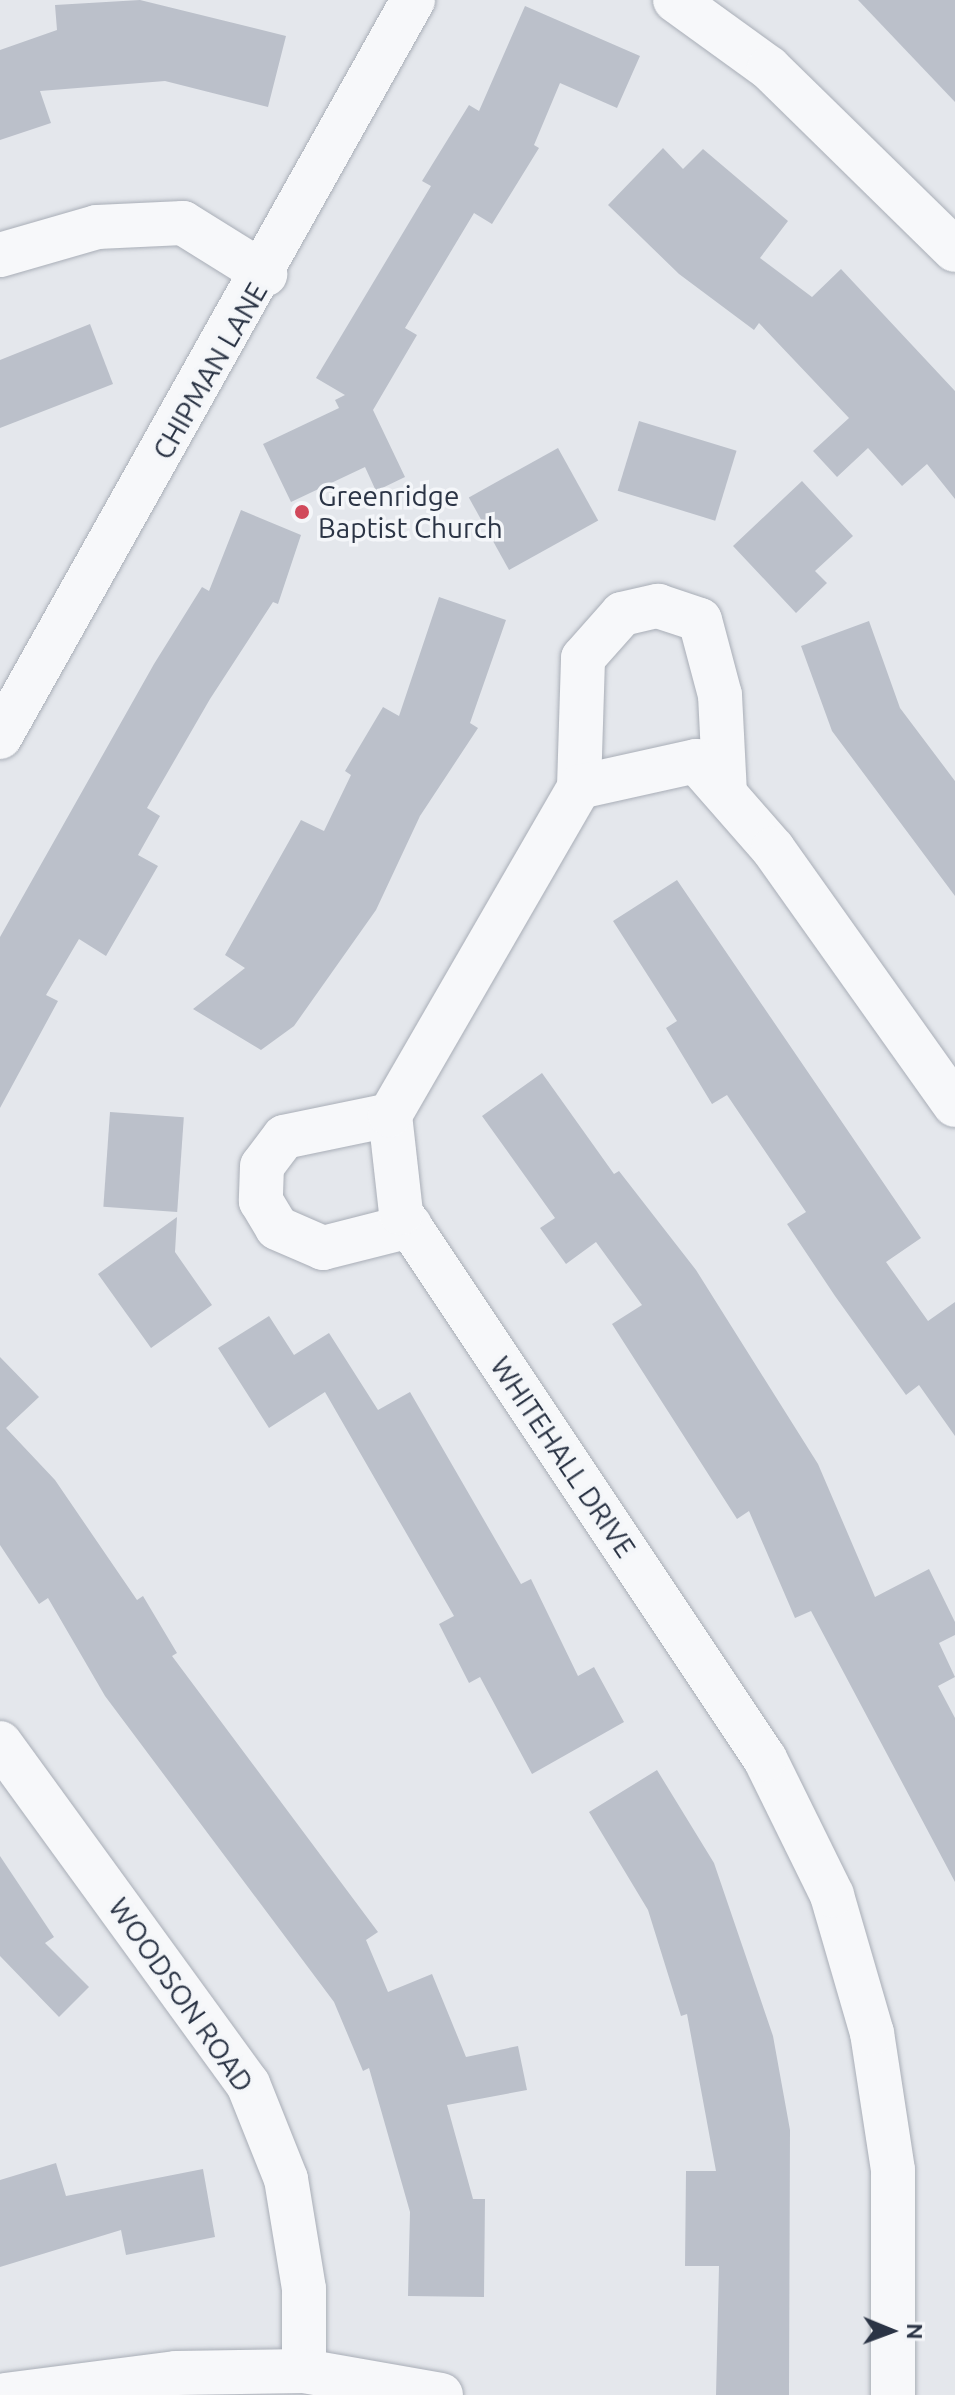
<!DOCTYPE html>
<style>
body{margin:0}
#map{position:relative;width:955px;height:2395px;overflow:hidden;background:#e4e7ec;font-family:Ubuntu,sans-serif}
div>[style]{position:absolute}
.building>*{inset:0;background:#bbc0ca;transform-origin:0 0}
.roads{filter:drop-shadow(0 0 2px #a9aeb7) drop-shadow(0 0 2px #a9aeb7)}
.minor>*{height:44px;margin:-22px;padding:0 22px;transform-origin:22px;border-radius:22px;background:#f7f8fa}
.tertiary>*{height:44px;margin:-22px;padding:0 22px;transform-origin:22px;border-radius:22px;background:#f7f8fa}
.dots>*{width:22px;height:22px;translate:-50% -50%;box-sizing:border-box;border:4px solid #f4f6f9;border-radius:50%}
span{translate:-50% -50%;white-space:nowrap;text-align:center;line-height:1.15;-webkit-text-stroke:7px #f4f6f9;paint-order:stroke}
.street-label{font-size:28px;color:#2b3445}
.poi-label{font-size:28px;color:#2b3445}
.left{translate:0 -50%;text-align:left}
.north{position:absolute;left:851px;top:2291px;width:80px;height:80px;-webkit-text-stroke:6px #f4f6f9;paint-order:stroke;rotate:91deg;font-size:22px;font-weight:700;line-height:32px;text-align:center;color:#2b3445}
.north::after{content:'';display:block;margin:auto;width:28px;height:36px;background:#2b3445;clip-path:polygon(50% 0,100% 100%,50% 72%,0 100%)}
</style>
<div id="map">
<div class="building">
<i style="clip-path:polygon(140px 0,286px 36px,268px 107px,165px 81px,40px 91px,51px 123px,0 140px,0 50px,57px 30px,55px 5px)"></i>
<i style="clip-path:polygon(858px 0,955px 0,955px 102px)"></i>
<i style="clip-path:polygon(525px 6px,640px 56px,617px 108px,560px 83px,534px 145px,539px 148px,492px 224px,474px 213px,405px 328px,417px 335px,373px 410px,405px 477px,376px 491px,365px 467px,291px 502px,263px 444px,339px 408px,335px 400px,345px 395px,316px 378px,431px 186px,422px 181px,469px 105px,479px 111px)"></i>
<i style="clip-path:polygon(663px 148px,683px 169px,703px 149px,788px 221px,760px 258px,812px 297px,841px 269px,955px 391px,955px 499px,927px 464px,902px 486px,868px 448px,837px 477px,813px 451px,849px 418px,759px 323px,754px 330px,679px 274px,608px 205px)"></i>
<i style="clip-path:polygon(90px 324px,113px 384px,0 428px,0 360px)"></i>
<i style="left:639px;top:421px;width:102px;height:73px;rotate:17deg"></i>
<i style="left:558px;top:448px;width:83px;height:102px;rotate:61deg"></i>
<i style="clip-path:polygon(802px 481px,853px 536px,815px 571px,827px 583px,796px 613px,733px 546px)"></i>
<i style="clip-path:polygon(241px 510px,301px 535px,278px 604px,273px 602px,210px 699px,147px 808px,160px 816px,138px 855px,158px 866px,106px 956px,79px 939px,46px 995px,58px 1001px,0 1108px,0 937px,154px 664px,202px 587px,209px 591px)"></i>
<i style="clip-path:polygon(439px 597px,506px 620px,470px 723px,478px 728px,420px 816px,376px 910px,294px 1026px,261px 1050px,193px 1009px,245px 968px,225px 955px,301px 820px,324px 831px,351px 775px,345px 771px,383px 707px,399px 716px)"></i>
<i style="clip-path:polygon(869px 621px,900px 708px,955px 781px,955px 896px,832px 731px,801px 646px)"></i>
<i style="clip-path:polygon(677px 880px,921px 1238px,886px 1262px,928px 1321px,955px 1302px,955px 1436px,919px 1385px,906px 1395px,835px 1296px,787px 1224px,806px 1212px,727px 1095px,712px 1104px,666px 1028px,677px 1021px,613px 921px)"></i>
<i style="clip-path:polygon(542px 1073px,614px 1174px,619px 1171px,696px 1270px,818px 1464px,875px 1597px,929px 1569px,955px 1622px,955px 1635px,939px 1643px,955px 1677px,938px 1686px,955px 1718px,955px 1882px,811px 1611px,795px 1618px,749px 1511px,737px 1519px,612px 1324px,642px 1305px,596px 1242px,566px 1264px,540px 1228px,555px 1218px,482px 1116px)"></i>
<i style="left:110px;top:1112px;width:74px;height:95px;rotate:4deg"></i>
<i style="clip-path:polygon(177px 1217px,175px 1252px,212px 1305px,151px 1348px,98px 1274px)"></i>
<i style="clip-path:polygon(269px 1316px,294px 1355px,329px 1333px,378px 1410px,410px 1392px,521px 1584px,531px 1579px,578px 1676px,594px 1667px,624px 1722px,532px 1774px,480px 1677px,469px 1683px,439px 1624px,454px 1616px,325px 1392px,269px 1428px,218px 1348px)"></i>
<i style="clip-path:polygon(0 1357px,39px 1397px,6px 1428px,55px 1480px,137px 1600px,143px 1596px,177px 1653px,172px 1656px,378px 1932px,366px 1940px,388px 1992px,432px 1974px,466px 2057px,518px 2046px,527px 2090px,447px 2105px,473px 2199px,485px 2199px,484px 2297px,408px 2296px,410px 2212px,369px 2068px,363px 2071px,334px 2002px,105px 1696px,48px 1598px,39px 1604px,0 1545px)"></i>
<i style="clip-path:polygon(657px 1770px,714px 1863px,773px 2036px,790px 2130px,789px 2395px,716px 2395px,719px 2266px,685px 2266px,686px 2171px,716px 2171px,687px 2014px,681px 2016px,648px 1910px,589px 1812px)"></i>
<i style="clip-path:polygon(0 1856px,54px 1937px,45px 1943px,89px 1987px,59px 2017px,0 1956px)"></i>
<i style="clip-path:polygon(56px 2163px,66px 2196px,203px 2169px,215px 2237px,126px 2255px,121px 2230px,0 2267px,0 2180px)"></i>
</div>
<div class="roads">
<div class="minor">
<i style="left:675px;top:0;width:116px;rotate:35.9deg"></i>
<i style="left:769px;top:68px;width:260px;rotate:44.4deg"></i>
<i style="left:0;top:255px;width:101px;rotate:-16.1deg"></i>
<i style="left:97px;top:227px;width:86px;rotate:-2.7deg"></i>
<i style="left:183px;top:223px;width:97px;rotate:31.9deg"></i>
<i style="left:579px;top:787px;width:129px;rotate:-88.2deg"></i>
<i style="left:583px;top:658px;width:59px;rotate:-48.4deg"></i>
<i style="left:622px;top:614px;width:37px;rotate:-13deg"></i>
<i style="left:658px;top:606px;width:44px;rotate:18.4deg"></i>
<i style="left:700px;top:620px;width:78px;rotate:75.1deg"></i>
<i style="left:720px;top:695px;width:98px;rotate:87.1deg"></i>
<i style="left:390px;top:1115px;width:108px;rotate:168.3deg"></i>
<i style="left:284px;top:1137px;width:36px;rotate:127deg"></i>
<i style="left:262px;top:1166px;width:35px;rotate:92deg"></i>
<i style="left:261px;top:1201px;width:31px;rotate:59deg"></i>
<i style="left:277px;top:1228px;width:50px;rotate:23.5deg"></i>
<i style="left:323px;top:1248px;width:90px;rotate:-14.2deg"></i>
<i style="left:0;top:1743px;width:422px;rotate:54deg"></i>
<i style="left:248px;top:2084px;width:102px;rotate:68.2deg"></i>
<i style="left:286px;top:2179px;width:111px;rotate:80.7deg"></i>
<i style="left:304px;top:2289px;width:82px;rotate:90deg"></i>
<i style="left:893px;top:2395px;width:225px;rotate:-90deg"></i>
<i style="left:893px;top:2170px;width:139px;rotate:-98.7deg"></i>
<i style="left:872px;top:2033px;width:144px;rotate:-106.2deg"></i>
<i style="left:832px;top:1895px;width:152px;rotate:-116.2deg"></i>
<i style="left:765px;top:1759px;width:656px;rotate:-123.69deg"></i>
<i style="left:401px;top:1213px;width:99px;rotate:-96.4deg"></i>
<i style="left:390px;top:1115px;width:379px;rotate:-60deg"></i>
<i style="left:579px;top:787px;width:120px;rotate:-12.5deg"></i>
<i style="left:696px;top:761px;width:117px;rotate:48.8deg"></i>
<i style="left:773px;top:849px;width:314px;rotate:54.6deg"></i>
</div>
<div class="tertiary">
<i style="left:0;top:737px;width:845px;rotate:-60.73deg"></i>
<i style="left:5px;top:2395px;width:172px;rotate:-7.3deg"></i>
<i style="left:176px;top:2373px;width:128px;rotate:-0.9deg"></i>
<i style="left:304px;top:2371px;width:139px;rotate:9.9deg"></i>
</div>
</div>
<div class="dots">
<i style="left:302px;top:512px;background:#d1495b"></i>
</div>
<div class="street-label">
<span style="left:210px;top:371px;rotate:-60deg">CHIPMAN LANE</span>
<span style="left:563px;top:1457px;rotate:56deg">WHITEHALL DRIVE</span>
<span style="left:181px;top:1995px;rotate:55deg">WOODSON ROAD</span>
</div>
<div class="poi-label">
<span class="left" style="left:318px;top:512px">Greenridge<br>Baptist Church</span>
</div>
<div class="north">N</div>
</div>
